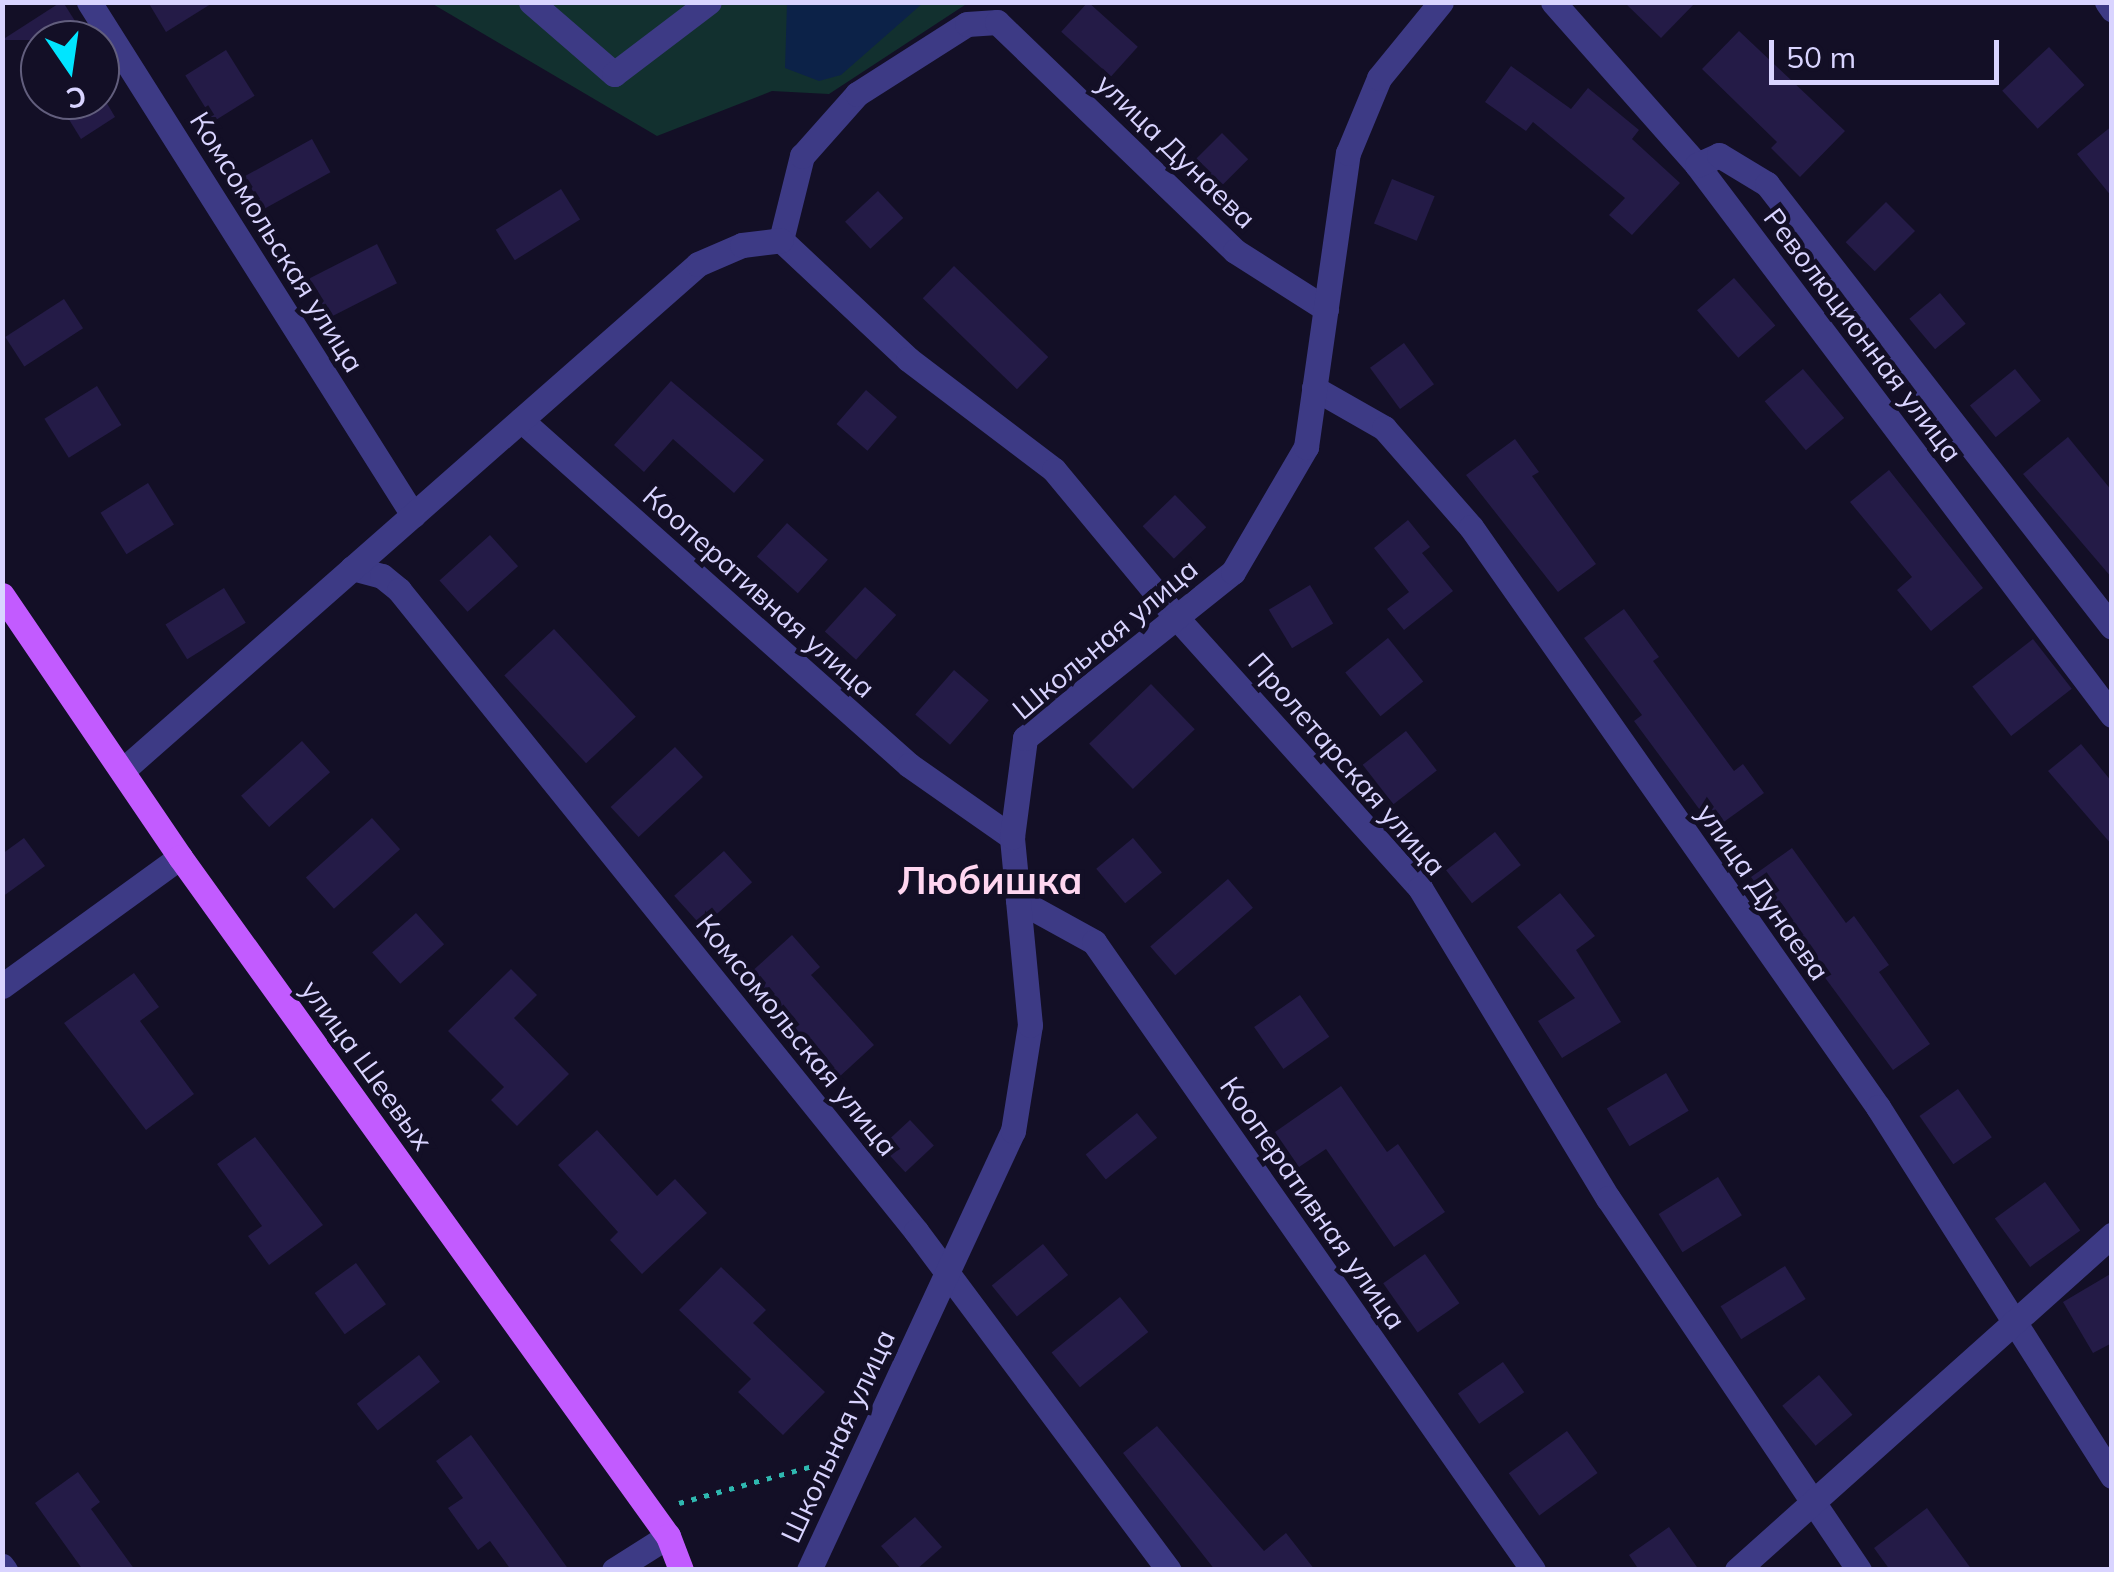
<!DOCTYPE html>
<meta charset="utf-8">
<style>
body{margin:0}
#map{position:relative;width:2114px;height:1572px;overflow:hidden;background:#130f26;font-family:Mulish,sans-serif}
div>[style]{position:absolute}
.green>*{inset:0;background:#12302f}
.water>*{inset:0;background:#0c2248}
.building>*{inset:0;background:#241b47;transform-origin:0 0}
.path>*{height:5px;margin-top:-2.5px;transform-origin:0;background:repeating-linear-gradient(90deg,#2fb8b0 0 5px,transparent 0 13px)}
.minor>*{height:25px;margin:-12.5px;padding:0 12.5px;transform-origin:12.5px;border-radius:12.5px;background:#3d3a85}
.major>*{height:25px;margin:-12.5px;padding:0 12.5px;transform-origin:12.5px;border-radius:12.5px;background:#c25bff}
span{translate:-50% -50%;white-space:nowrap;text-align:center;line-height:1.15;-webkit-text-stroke:9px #130f26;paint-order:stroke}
.street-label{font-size:28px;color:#d9d4ff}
.district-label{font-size:38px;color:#ffd6f0;font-weight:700}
.frame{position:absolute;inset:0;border:5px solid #d9d4ff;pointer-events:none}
.north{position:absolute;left:20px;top:20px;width:100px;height:100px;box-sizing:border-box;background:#130f26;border:2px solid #625e7d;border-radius:50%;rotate:167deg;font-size:28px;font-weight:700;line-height:40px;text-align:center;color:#d9d4ff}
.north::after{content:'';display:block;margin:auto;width:35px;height:45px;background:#00e5ff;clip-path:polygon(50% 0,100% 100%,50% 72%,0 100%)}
.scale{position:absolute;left:1769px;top:40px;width:230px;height:45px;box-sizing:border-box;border:5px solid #d9d4ff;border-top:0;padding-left:12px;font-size:30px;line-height:35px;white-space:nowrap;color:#d9d4ff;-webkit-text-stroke:8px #130f26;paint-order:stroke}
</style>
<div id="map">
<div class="green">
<i style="clip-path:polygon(431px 3px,968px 3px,829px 94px,772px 91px,657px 136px)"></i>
</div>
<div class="water">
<i style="clip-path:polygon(787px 3px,787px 2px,923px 3px,841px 75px,819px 81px,785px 68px)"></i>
</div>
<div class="building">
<i style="clip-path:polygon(63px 2px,87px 40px,2px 40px,61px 2px)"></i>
<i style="clip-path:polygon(148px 2px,214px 2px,166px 32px)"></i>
<i style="left:1088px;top:2px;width:67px;height:40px;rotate:42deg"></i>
<i style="clip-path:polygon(1624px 2px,1696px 2px,1661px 38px)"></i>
<i style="clip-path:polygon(1739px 31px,1845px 131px,1800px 177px,1771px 148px,1777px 142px,1702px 69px)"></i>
<i style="left:2049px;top:47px;width:52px;height:64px;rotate:47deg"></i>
<i style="left:226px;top:50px;width:54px;height:48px;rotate:58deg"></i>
<i style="clip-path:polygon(1511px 66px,1571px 109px,1588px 88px,1639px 130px,1632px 139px,1680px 183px,1632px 235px,1609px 215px,1625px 198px,1533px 122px,1526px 131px,1485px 102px)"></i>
<i style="clip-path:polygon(57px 100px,105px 100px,115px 117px,81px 139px)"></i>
<i style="clip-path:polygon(2112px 126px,2112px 197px,2077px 154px)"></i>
<i style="left:1222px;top:133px;width:37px;height:45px;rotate:45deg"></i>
<i style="left:312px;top:139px;width:38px;height:77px;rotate:61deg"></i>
<i style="left:1392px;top:179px;width:46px;height:48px;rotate:22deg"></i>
<i style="left:561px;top:189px;width:36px;height:77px;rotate:58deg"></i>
<i style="left:878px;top:191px;width:37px;height:45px;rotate:47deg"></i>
<i style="left:1886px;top:202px;width:41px;height:57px;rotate:45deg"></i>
<i style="left:377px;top:244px;width:44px;height:76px;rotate:63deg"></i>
<i style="left:954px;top:266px;width:131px;height:45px;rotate:44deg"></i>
<i style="left:1734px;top:278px;width:63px;height:49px;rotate:49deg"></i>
<i style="left:1940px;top:293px;width:40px;height:40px;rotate:50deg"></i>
<i style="left:64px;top:299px;width:35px;height:70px;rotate:57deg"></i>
<i style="left:1404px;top:343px;width:51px;height:42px;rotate:54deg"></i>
<i style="left:1803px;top:369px;width:64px;height:50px;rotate:50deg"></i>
<i style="left:2015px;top:369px;width:41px;height:58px;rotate:51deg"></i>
<i style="clip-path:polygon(671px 381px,764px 460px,734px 493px,673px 439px,644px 472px,614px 445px)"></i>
<i style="left:97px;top:386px;width:46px;height:62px;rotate:58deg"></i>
<i style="left:866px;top:390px;width:41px;height:45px;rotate:41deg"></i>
<i style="clip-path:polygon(2068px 437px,2112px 491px,2112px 578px,2023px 474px)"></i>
<i style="clip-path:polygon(1515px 439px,1539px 472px,1532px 476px,1596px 564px,1558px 592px,1466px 475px)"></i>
<i style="clip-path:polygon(1889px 470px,1983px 588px,1931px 631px,1897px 590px,1912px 577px,1850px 502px)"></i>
<i style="left:148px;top:483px;width:49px;height:56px;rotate:58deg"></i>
<i style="left:1175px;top:495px;width:45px;height:45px;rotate:46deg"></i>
<i style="clip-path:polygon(1408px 520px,1430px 547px,1422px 553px,1453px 591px,1404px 630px,1387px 609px,1409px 592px,1374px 548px)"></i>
<i style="left:787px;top:523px;width:55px;height:45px;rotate:42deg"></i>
<i style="left:490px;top:535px;width:42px;height:68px;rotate:48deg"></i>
<i style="left:1310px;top:585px;width:45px;height:48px;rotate:59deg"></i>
<i style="left:865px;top:587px;width:42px;height:60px;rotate:42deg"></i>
<i style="left:224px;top:588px;width:41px;height:69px;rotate:58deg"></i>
<i style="clip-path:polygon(1624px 609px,1659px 657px,1653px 661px,1734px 771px,1743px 764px,1764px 793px,1714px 829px,1634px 721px,1642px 715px,1584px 638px)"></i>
<i style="left:554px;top:629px;width:120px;height:68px;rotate:47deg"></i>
<i style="left:1388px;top:638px;width:56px;height:55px;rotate:51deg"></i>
<i style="left:2033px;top:639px;width:63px;height:77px;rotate:52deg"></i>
<i style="left:954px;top:670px;width:46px;height:59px;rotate:41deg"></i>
<i style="left:1151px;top:684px;width:63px;height:86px;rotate:46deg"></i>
<i style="left:1406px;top:731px;width:50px;height:55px;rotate:52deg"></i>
<i style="left:302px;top:741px;width:42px;height:82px;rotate:48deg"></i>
<i style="clip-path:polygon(2081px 744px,2112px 782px,2112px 845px,2048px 771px)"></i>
<i style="left:675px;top:747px;width:41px;height:88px;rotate:47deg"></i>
<i style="left:372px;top:818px;width:42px;height:89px;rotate:48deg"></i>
<i style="left:1495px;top:832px;width:42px;height:62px;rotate:52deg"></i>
<i style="clip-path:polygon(24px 838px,45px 866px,2px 897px,2px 854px)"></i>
<i style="left:1133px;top:838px;width:45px;height:48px;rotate:50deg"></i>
<i style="clip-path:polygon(1792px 848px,1846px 923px,1854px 916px,1889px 965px,1879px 972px,1930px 1044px,1893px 1070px,1751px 877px)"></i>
<i style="left:724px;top:851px;width:42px;height:67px;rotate:48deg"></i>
<i style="left:1228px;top:879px;width:38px;height:103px;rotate:49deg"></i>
<i style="clip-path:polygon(1560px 893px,1595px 936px,1576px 950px,1621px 1022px,1562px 1058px,1538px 1021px,1575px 998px,1517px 927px)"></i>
<i style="left:416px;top:913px;width:42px;height:59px;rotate:48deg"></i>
<i style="clip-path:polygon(792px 935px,820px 967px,811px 975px,874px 1045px,838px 1078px,749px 974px)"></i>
<i style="clip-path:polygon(511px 969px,537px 995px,514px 1018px,569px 1074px,517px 1126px,491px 1100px,504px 1087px,448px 1031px)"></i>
<i style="clip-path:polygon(134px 973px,159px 1007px,140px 1021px,194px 1094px,146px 1130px,64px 1023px)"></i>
<i style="left:1300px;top:995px;width:51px;height:56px;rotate:55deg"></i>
<i style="left:1666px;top:1073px;width:44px;height:69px;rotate:59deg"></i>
<i style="clip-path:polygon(1341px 1086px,1387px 1152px,1398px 1144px,1445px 1212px,1394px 1247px,1326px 1149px,1299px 1167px,1275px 1132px)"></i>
<i style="left:1958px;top:1089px;width:59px;height:47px;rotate:55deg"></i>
<i style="left:1137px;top:1113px;width:32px;height:66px;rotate:51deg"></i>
<i style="left:910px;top:1120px;width:35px;height:39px;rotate:47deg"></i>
<i style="clip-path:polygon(597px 1130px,657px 1196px,675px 1179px,707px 1213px,642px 1274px,610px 1240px,618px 1232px,558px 1165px)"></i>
<i style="clip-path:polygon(255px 1137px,323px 1225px,269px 1265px,248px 1236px,262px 1226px,217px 1164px)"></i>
<i style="left:1718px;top:1177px;width:45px;height:70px;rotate:58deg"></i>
<i style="left:2045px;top:1182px;width:60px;height:62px;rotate:54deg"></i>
<i style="left:1043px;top:1244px;width:40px;height:66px;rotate:51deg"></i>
<i style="left:1425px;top:1254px;width:60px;height:51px;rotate:55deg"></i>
<i style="left:356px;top:1263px;width:51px;height:51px;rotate:54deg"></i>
<i style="left:1785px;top:1266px;width:39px;height:76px;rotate:58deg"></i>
<i style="clip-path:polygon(721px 1267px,766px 1310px,753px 1323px,825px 1392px,783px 1435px,738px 1392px,751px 1379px,679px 1310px)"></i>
<i style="clip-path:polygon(2112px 1273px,2112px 1343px,2093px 1353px,2063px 1302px)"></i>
<i style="left:1120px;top:1297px;width:45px;height:88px;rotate:51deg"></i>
<i style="left:419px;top:1355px;width:34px;height:79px;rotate:52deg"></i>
<i style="left:1503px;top:1362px;width:37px;height:55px;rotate:55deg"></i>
<i style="left:1819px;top:1375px;width:52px;height:48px;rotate:50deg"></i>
<i style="clip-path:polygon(1157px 1426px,1264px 1551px,1286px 1533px,1315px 1570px,1215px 1570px,1123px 1453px)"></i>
<i style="left:1567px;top:1431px;width:52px;height:72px;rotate:54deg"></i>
<i style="clip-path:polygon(471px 1435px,528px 1513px,569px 1570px,511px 1570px,490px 1541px,478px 1550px,448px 1508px,463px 1498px,436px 1461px)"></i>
<i style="clip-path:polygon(78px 1472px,100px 1502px,91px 1509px,135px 1570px,83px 1570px,35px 1503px)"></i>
<i style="clip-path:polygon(1927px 1508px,1972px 1570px,1890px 1570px,1874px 1548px)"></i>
<i style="clip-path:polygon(915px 1517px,942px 1547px,916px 1570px,902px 1570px,881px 1546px)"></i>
<i style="clip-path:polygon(1669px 1527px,1699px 1570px,1639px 1570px,1629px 1555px)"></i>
</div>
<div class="path">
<i style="left:679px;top:1503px;width:154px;rotate:-15.5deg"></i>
</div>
<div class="minor">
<i style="left:89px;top:2px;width:607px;rotate:57.72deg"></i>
<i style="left:531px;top:2px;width:110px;rotate:40.9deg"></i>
<i style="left:614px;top:74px;width:119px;rotate:-37.2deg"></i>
<i style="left:1553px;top:2px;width:217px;rotate:48.5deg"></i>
<i style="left:1697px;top:165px;width:689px;rotate:52.96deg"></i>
<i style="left:2107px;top:2px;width:9px;rotate:54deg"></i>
<i style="left:1697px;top:165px;width:24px;rotate:-24deg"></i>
<i style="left:1719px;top:155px;width:56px;rotate:31.1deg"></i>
<i style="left:1767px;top:184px;width:561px;rotate:52.09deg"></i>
<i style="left:781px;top:240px;width:174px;rotate:43.1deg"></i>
<i style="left:908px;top:359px;width:183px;rotate:37.2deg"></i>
<i style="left:1054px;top:470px;width:191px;rotate:50.3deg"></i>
<i style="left:1176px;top:617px;width:365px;rotate:48deg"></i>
<i style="left:1420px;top:888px;width:363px;rotate:58.8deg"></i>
<i style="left:1608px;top:1198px;width:449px;rotate:56deg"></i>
<i style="left:781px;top:240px;width:87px;rotate:-76deg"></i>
<i style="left:802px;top:156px;width:83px;rotate:-48.4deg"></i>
<i style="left:857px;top:94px;width:130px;rotate:-32.5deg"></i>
<i style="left:967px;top:24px;width:30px;rotate:-4deg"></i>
<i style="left:997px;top:22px;width:330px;rotate:43.9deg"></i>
<i style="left:1235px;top:251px;width:108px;rotate:32.5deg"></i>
<i style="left:1314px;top:388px;width:81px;rotate:29.7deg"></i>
<i style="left:1384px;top:428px;width:132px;rotate:48.7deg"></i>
<i style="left:1471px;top:527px;width:709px;rotate:54.94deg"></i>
<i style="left:1878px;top:1107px;width:437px;rotate:57.6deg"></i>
<i style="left:521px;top:420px;width:519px;rotate:41.64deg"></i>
<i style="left:909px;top:765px;width:126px;rotate:35deg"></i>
<i style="left:352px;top:568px;width:31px;rotate:15deg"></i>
<i style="left:382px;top:576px;width:22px;rotate:39deg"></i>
<i style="left:399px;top:590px;width:824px;rotate:51.11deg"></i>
<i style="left:916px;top:1231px;width:423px;rotate:53.3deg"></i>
<i style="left:122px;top:771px;width:767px;rotate:-41.35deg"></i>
<i style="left:698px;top:264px;width:48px;rotate:-23.4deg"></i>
<i style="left:742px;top:245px;width:39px;rotate:-7deg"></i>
<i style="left:1018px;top:900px;width:87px;rotate:28.9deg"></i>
<i style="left:1094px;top:942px;width:766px;rotate:55.04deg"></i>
<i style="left:2px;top:986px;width:220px;rotate:-35.9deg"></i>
<i style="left:2px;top:1566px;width:5px;rotate:53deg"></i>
<i style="left:614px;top:1570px;width:64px;rotate:-32.2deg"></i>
<i style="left:809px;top:1570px;width:484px;rotate:-65.1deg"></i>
<i style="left:1013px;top:1131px;width:107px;rotate:-80.9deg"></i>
<i style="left:1030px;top:1025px;width:189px;rotate:-95.5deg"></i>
<i style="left:1012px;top:837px;width:100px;rotate:-82.5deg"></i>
<i style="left:1025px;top:738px;width:266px;rotate:-38.6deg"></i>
<i style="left:1233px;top:572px;width:145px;rotate:-59.7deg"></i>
<i style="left:1306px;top:447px;width:297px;rotate:-81.9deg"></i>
<i style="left:1348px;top:153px;width:81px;rotate:-67.5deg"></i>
<i style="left:1379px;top:78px;width:98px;rotate:-50.8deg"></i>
<i style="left:1737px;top:1570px;width:503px;rotate:-41.78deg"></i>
</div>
<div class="major">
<i style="left:2px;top:595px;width:317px;rotate:55.8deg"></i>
<i style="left:180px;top:857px;width:836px;rotate:54.3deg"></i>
<i style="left:668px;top:1536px;width:36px;rotate:69deg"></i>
</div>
<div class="street-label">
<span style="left:1176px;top:151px;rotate:44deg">улица Дунаева</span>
<span style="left:277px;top:242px;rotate:58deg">Комсомольская улица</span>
<span style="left:1863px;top:335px;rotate:53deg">Революционная улица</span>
<span style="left:759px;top:592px;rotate:42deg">Кооперативная улица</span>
<span style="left:1105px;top:639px;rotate:-40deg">Школьная улица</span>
<span style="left:1347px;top:764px;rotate:49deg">Пролетарская улица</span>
<span style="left:1763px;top:892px;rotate:55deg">улица Дунаева</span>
<span style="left:797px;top:1035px;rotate:51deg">Комсомольская улица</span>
<span style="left:367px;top:1065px;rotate:54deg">улица Шеевых</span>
<span style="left:1313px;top:1203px;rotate:55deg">Кооперативная улица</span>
<span style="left:838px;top:1436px;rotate:-65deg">Школьная улица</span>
</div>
<div class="district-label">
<span style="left:990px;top:881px">Любишка</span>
</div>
<div class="frame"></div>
<div class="north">С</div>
<div class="scale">50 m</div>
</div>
